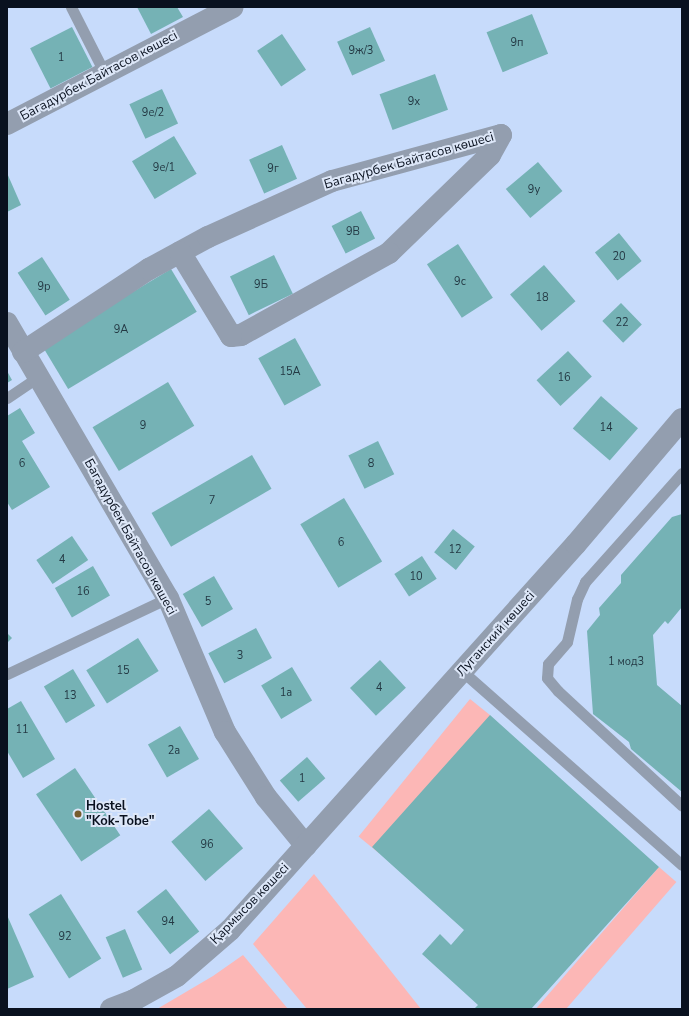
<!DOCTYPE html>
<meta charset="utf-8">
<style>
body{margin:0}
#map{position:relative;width:689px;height:1016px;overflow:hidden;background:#c7dbfb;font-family:"Nunito Sans",sans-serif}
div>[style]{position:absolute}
.green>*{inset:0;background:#fcb7b6;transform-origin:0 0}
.building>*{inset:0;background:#75b2b5;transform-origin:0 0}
.service>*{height:11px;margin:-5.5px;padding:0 5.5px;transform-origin:5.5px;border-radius:5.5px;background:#939eaf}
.minor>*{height:22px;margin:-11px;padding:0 11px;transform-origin:11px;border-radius:11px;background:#939eaf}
.tertiary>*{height:22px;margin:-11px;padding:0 11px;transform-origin:11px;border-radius:11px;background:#939eaf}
.dots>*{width:11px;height:11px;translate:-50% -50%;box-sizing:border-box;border:2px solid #dde7f8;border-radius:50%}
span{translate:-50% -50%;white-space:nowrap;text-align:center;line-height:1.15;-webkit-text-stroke:4px #dde7f8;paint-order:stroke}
.number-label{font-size:11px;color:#243944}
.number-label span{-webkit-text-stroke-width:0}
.street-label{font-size:13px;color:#09111f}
.poi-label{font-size:13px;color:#09111f;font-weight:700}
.left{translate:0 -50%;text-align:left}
.frame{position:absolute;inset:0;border:8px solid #09111f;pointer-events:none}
</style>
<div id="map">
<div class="green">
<i style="left:470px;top:699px;width:26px;height:177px;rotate:39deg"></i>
<i style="left:659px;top:867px;width:23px;height:191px;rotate:41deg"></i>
<i style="clip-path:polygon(314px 874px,421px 1009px,307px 1009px,253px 944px)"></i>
<i style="clip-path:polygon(243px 955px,288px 1009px,157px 1009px,213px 976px)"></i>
</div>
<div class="building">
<i style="clip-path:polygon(137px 7px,177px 7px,183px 17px,151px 34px)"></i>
<i style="left:532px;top:14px;width:43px;height:49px;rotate:68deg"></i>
<i style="left:72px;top:27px;width:45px;height:47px;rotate:63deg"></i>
<i style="left:370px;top:27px;width:37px;height:36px;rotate:66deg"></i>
<i style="left:282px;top:34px;width:43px;height:30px;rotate:56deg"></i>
<i style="left:435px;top:74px;width:38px;height:59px;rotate:70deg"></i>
<i style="left:162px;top:89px;width:38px;height:36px;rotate:65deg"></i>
<i style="left:174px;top:136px;width:44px;height:49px;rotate:59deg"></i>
<i style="left:282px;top:145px;width:37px;height:36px;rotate:66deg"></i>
<i style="left:538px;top:162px;width:38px;height:42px;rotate:50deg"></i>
<i style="clip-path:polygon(7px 173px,21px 205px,7px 212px)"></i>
<i style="left:361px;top:211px;width:31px;height:33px;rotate:63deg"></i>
<i style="left:619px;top:233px;width:36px;height:31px;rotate:51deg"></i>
<i style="left:458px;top:244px;width:64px;height:37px;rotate:57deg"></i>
<i style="left:274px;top:255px;width:43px;height:49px;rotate:64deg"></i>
<i style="left:42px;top:257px;width:51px;height:29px;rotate:57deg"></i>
<i style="left:544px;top:265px;width:48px;height:45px;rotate:49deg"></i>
<i style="left:171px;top:269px;width:50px;height:150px;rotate:59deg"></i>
<i style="left:621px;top:303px;width:30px;height:26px;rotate:46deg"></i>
<i style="left:295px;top:338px;width:54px;height:42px;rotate:61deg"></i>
<i style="left:568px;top:351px;width:35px;height:43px;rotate:47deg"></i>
<i style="clip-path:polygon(7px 371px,12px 380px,7px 383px)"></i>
<i style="left:168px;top:382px;width:51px;height:88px;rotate:59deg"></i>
<i style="left:601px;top:396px;width:49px;height:43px;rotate:41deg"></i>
<i style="clip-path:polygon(20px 408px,35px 433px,22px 441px,50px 487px,12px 510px,7px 502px,7px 416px)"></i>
<i style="left:378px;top:441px;width:37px;height:33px;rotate:64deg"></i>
<i style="left:252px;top:455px;width:39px;height:116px;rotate:60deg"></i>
<i style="left:344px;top:498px;width:74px;height:51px;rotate:59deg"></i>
<i style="clip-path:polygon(682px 514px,682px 607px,668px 624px,665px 621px,653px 635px,657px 685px,682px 706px,682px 792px,631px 749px,629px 742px,593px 714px,587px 631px,600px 615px,599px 608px,621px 583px,621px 575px,672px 517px)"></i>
<i style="left:453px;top:529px;width:28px;height:30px;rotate:39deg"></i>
<i style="left:72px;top:536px;width:29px;height:43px;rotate:56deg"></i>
<i style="left:422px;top:556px;width:27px;height:33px;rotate:57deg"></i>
<i style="left:93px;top:566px;width:34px;height:44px;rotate:60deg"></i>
<i style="left:214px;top:576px;width:38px;height:36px;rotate:60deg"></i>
<i style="left:256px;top:628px;width:34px;height:54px;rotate:62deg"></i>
<i style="clip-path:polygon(7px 633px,12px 638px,7px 643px)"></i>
<i style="left:138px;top:638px;width:39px;height:61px;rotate:58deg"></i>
<i style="left:380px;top:660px;width:38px;height:41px;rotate:47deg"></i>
<i style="left:292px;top:667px;width:39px;height:36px;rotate:59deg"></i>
<i style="left:73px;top:669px;width:43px;height:34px;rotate:59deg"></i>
<i style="clip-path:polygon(21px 701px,55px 759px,23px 778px,7px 751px,7px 709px)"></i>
<i style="clip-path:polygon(490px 715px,659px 867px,531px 1009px,474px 1009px,478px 1005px,422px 954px,440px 934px,451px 945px,464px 930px,372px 847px)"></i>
<i style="left:180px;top:726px;width:38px;height:37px;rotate:60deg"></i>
<i style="left:307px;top:757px;width:28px;height:36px;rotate:49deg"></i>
<i style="left:75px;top:768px;width:81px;height:47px;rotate:56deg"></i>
<i style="left:209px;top:809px;width:52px;height:50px;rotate:49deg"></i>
<i style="left:166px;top:889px;width:54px;height:37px;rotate:52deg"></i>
<i style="left:61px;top:894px;width:76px;height:38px;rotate:58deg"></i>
<i style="clip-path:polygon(7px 915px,34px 977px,7px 989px)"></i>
<i style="left:125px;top:929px;width:44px;height:21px;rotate:67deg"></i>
</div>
<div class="service">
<i style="left:71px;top:7px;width:73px;rotate:63.1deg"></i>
<i style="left:7px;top:398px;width:37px;rotate:-34deg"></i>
<i style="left:682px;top:473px;width:146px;rotate:131.7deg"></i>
<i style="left:585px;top:582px;width:19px;rotate:115deg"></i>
<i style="left:577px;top:599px;width:44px;rotate:103.1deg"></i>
<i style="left:567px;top:642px;width:29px;rotate:131deg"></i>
<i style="left:548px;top:664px;width:14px;rotate:94deg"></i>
<i style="left:547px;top:678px;width:17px;rotate:50deg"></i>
<i style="left:558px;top:691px;width:169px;rotate:42.8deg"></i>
<i style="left:462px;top:671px;width:293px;rotate:41.4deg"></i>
<i style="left:7px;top:674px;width:178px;rotate:-25.3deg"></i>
</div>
<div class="minor">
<i style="left:7px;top:124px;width:254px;rotate:-27.4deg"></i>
<i style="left:7px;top:323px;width:319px;rotate:59.7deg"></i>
<i style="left:168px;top:598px;width:146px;rotate:67deg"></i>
<i style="left:225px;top:732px;width:77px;rotate:57.8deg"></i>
<i style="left:266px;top:797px;width:63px;rotate:50.8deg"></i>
<i style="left:23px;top:352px;width:151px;rotate:-33.4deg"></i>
<i style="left:149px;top:269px;width:67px;rotate:-28.5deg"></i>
<i style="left:208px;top:237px;width:136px;rotate:-24.3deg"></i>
<i style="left:332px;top:181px;width:175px;rotate:-15.2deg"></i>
<i style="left:501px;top:135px;width:23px;rotate:119deg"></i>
<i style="left:490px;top:155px;width:141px;rotate:135.9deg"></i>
<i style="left:389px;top:253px;width:169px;rotate:151deg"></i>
<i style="left:241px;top:335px;width:10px;rotate:174deg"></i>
<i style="left:231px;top:336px;width:98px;rotate:-121.3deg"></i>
</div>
<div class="tertiary">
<i style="left:111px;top:1009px;width:25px;rotate:-21deg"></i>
<i style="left:134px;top:1000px;width:49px;rotate:-29.2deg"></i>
<i style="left:177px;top:976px;width:70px;rotate:-41deg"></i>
<i style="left:230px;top:930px;width:518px;rotate:-48.13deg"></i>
<i style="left:576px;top:544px;width:164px;rotate:-49.7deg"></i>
</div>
<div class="dots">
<i style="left:78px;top:814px;background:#775c2e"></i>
</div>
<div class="number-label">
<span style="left:517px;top:43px">9п</span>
<span style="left:361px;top:51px">9ж/3</span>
<span style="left:61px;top:58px">1</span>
<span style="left:414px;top:102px">9х</span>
<span style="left:153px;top:113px">9е/2</span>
<span style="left:164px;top:168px">9е/1</span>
<span style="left:273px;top:169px">9г</span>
<span style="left:534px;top:190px">9у</span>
<span style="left:353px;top:232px">9В</span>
<span style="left:619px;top:257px">20</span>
<span style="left:460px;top:282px">9с</span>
<span style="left:261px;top:285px">9Б</span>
<span style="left:44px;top:287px">9р</span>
<span style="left:542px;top:298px">18</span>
<span style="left:622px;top:323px">22</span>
<span style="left:121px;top:330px">9А</span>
<span style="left:290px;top:372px">15А</span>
<span style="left:564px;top:378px">16</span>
<span style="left:143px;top:426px">9</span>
<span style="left:606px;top:428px">14</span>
<span style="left:22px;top:464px">6</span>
<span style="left:371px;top:464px">8</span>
<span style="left:212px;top:501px">7</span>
<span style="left:341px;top:543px">6</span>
<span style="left:455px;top:550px">12</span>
<span style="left:62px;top:560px">4</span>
<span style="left:416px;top:577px">10</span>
<span style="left:83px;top:592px">16</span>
<span style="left:208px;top:602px">5</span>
<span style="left:240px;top:656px">3</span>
<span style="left:626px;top:662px">1 мод3</span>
<span style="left:123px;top:671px">15</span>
<span style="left:379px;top:688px">4</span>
<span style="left:286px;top:693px">1а</span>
<span style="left:70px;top:696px">13</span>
<span style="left:22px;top:730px">11</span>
<span style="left:174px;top:751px">2а</span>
<span style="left:302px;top:779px">1</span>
<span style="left:207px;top:845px">96</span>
<span style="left:168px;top:922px">94</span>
<span style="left:65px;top:937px">92</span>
</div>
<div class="street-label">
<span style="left:99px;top:76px;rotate:-28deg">Багадурбек Байтасов көшесі</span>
<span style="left:409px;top:161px;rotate:-16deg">Багадурбек Байтасов көшесі</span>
<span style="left:130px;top:537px;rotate:61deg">Багадурбек Байтасов көшесі</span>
<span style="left:496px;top:634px;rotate:-48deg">Луганский көшесі</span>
<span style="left:250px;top:904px;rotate:-46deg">Қармысов көшесі</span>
</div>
<div class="poi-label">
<span class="left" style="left:86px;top:814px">Hostel<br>"Kok-Tobe"</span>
</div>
<div class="frame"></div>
</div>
